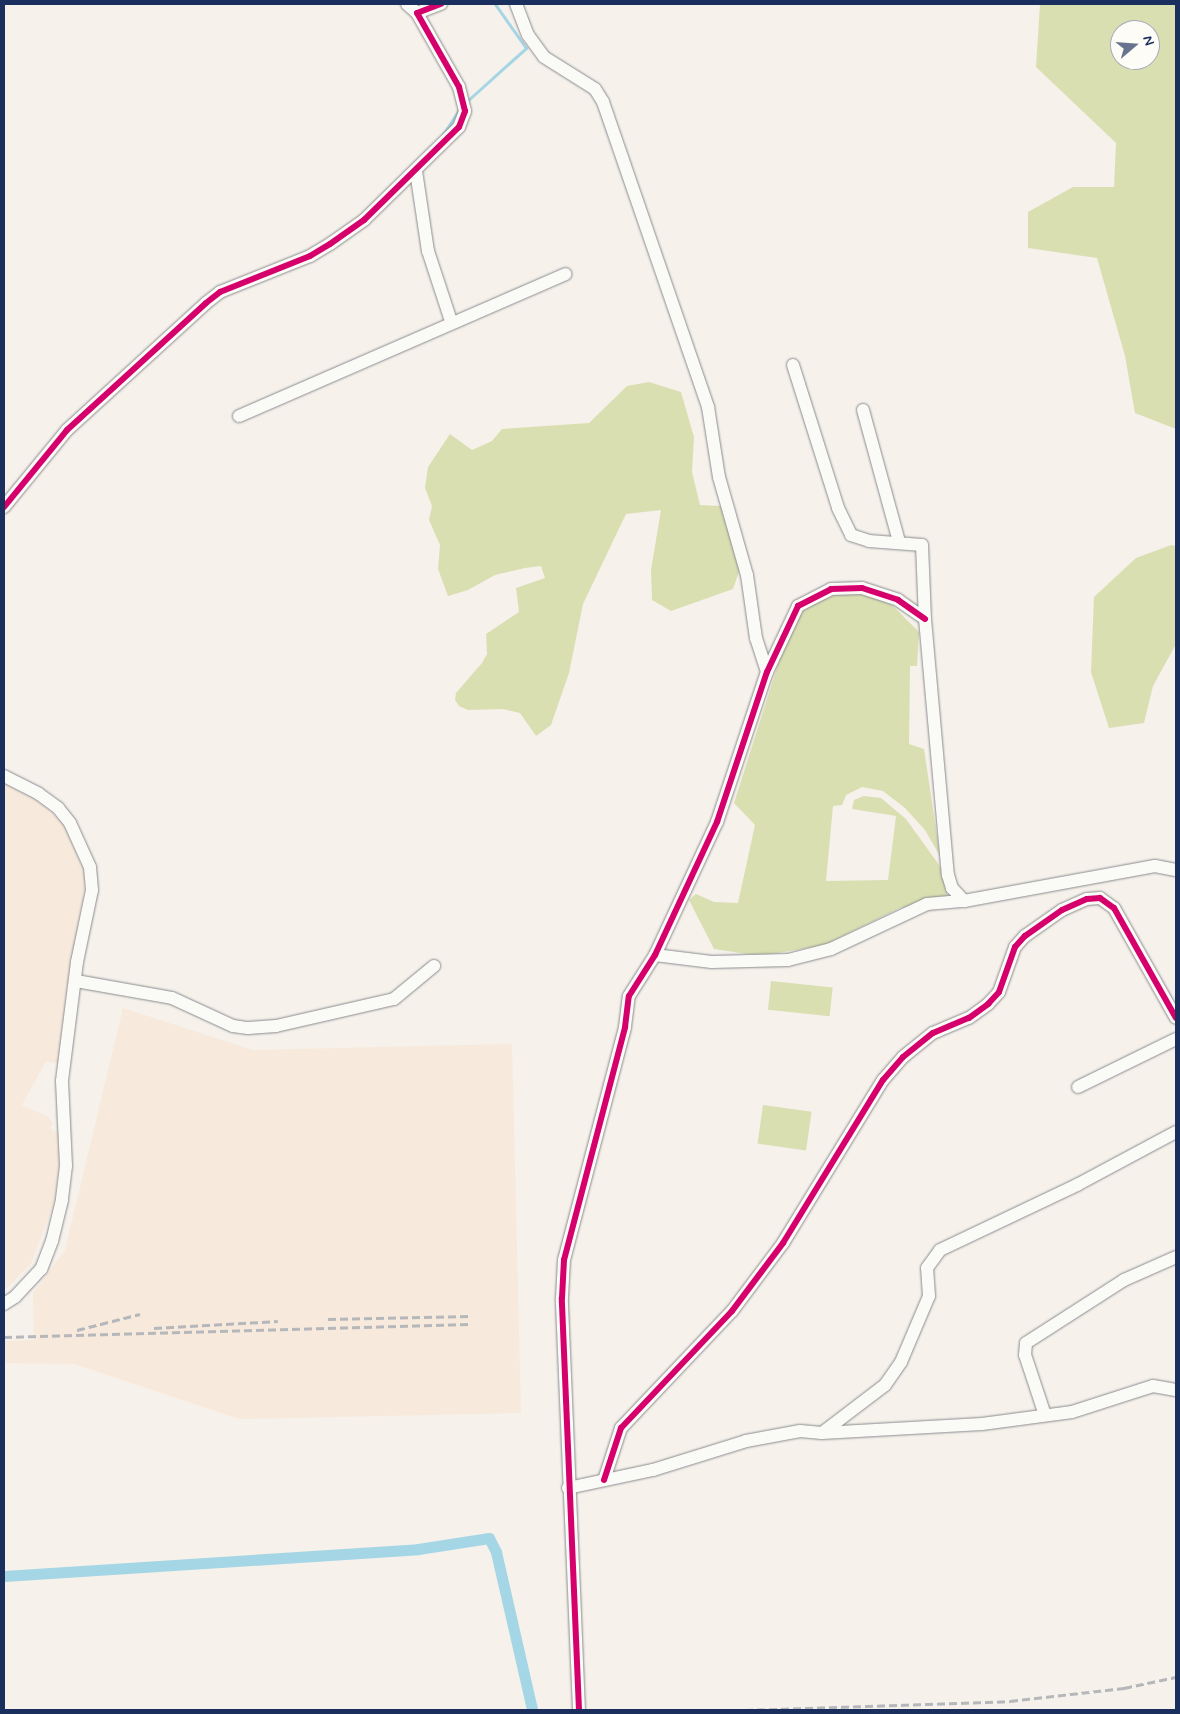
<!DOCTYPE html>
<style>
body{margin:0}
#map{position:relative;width:1180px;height:1714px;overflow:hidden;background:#f6f1ea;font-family:Mynerve,sans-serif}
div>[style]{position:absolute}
.built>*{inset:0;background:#f7eadc}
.green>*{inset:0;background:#dadfb2;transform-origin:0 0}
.stream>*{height:3px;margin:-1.5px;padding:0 1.5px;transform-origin:1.5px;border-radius:1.5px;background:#a5d6e5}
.canal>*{height:11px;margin:-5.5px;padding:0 5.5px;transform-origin:5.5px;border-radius:5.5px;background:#a5d6e5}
.roads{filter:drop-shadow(0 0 1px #8a8b91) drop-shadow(0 0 1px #8a8b91)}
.minor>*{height:12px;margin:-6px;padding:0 6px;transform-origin:6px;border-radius:6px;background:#fafaf7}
.rail>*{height:3px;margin-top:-1.5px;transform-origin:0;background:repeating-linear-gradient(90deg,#b5b7bb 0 8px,transparent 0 12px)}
.cycleway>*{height:6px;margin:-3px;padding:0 3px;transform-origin:3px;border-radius:3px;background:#d6006c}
span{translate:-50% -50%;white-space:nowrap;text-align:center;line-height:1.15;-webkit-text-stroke:4px #fdfcf7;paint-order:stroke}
.frame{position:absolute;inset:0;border:5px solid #1b2f5e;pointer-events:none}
.north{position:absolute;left:1110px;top:20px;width:50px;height:50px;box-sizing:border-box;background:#fdfcf7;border:1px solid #a3aaba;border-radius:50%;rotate:72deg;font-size:14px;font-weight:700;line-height:20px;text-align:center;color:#1b2f5e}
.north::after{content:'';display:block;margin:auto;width:18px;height:22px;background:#68738f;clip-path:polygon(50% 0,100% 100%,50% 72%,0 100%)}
</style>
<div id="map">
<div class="built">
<i style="clip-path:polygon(4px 782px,29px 794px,64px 823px,86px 877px,60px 1064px,46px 1061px,22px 1105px,47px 1116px,53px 1123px,50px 1128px,59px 1134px,62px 1148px,54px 1204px,31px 1264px,4px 1291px)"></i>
<i style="clip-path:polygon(123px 1008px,253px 1050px,512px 1044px,521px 1413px,239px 1419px,74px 1364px,4px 1363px,4px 1341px,34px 1340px,33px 1293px,65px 1250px)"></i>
</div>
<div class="green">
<i style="clip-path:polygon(evenodd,1040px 4px,1176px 4px,1176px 429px,1135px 413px,1125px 356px,1097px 258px,1028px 248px,1028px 212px,1073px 187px,1114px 187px,1116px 143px,1036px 67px,1040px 4px,1120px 30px,1150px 30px,1150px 60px,1120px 60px,1120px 30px)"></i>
<i style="clip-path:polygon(649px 382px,681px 392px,694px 437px,692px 472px,700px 505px,721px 506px,740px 569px,733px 589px,671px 611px,652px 600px,651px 570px,661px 510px,626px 514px,583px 604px,569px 673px,551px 725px,536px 736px,520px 713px,503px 709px,468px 710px,459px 706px,455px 700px,456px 693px,482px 663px,487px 654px,486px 634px,519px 612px,516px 588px,545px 578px,541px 566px,525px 568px,495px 575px,468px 590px,448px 596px,438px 569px,440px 545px,429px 520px,432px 506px,425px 488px,428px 467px,450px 434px,472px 450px,492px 441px,502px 429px,589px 423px,627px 386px)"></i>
<i style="clip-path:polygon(1171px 545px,1176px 546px,1176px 644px,1153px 686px,1144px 723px,1109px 728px,1091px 672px,1094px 597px,1136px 558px)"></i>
<i style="clip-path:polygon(846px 593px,870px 595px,892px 605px,919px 632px,917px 666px,910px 666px,909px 744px,924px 749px,940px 856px,925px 830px,905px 808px,883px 791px,862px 787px,846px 795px,842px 805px,833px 806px,826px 881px,888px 880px,896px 816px,852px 809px,854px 800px,864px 796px,881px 798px,906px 819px,942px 869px,948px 898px,900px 908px,824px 945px,760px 956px,714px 949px,689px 900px,696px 894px,714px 902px,738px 903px,755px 825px,734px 803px,782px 652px,800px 613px,828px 596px)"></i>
<i style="left:771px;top:981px;width:62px;height:29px;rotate:6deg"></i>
<i style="left:763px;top:1105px;width:49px;height:39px;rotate:8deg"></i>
</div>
<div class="stream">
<i style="left:466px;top:102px;width:81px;rotate:-42deg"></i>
<i style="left:526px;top:48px;width:54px;rotate:-125.2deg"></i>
<i style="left:442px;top:136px;width:33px;rotate:-57deg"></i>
</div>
<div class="canal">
<i style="left:4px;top:1576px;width:415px;rotate:-3.7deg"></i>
<i style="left:418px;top:1549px;width:72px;rotate:-8.8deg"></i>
<i style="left:489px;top:1538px;width:16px;rotate:63deg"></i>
<i style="left:496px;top:1552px;width:161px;rotate:77.1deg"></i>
</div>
<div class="roads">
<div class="minor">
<i style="left:407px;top:4px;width:13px;rotate:42deg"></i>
<i style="left:516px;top:4px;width:33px;rotate:69deg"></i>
<i style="left:528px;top:35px;width:27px;rotate:54deg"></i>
<i style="left:544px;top:57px;width:60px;rotate:32.1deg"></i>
<i style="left:595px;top:89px;width:15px;rotate:58deg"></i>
<i style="left:603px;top:102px;width:323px;rotate:71deg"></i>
<i style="left:708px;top:407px;width:71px;rotate:81.1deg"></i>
<i style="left:719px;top:477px;width:102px;rotate:74.1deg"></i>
<i style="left:747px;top:575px;width:64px;rotate:81.9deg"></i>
<i style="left:756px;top:638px;width:36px;rotate:72deg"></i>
<i style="left:416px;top:171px;width:81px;rotate:81.5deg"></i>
<i style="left:428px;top:251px;width:74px;rotate:71.8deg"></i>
<i style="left:793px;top:365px;width:150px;rotate:72.5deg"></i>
<i style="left:838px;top:508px;width:30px;rotate:64deg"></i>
<i style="left:851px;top:535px;width:19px;rotate:18deg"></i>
<i style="left:869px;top:541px;width:53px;rotate:4.3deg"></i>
<i style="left:922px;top:545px;width:74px;rotate:87.7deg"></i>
<i style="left:925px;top:619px;width:257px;rotate:84.9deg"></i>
<i style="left:948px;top:875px;width:14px;rotate:73deg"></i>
<i style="left:952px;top:888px;width:18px;rotate:47deg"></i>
<i style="left:863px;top:410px;width:137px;rotate:74.7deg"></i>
<i style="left:239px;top:416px;width:356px;rotate:-23.5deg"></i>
<i style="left:4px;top:507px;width:99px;rotate:-50.7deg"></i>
<i style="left:67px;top:430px;width:188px;rotate:-42.4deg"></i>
<i style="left:206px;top:303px;width:18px;rotate:-38deg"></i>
<i style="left:220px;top:292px;width:97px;rotate:-21.8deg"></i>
<i style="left:310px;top:256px;width:23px;rotate:-31deg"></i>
<i style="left:330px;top:244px;width:42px;rotate:-35.2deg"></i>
<i style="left:364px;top:220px;width:133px;rotate:-44.4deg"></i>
<i style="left:459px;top:127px;width:17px;rotate:-69deg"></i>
<i style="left:465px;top:111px;width:25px;rotate:-104deg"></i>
<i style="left:459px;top:87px;width:85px;rotate:-119.6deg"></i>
<i style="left:417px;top:13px;width:26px;rotate:-21deg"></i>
<i style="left:4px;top:776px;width:39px;rotate:27deg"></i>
<i style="left:39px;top:794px;width:24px;rotate:36deg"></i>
<i style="left:58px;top:808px;width:19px;rotate:51deg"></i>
<i style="left:70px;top:823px;width:48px;rotate:65.6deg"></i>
<i style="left:90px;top:867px;width:23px;rotate:85deg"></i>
<i style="left:92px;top:890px;width:74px;rotate:101.8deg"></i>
<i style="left:77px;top:962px;width:120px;rotate:97.2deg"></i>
<i style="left:62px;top:1081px;width:85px;rotate:87.3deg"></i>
<i style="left:66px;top:1166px;width:34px;rotate:97deg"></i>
<i style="left:62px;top:1200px;width:42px;rotate:103.7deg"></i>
<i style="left:52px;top:1241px;width:30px;rotate:111deg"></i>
<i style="left:41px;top:1269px;width:38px;rotate:133deg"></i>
<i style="left:15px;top:1297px;width:13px;rotate:148deg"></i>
<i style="left:655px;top:955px;width:57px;rotate:7deg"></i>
<i style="left:712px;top:962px;width:76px;rotate:-1.5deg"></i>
<i style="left:788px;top:960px;width:44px;rotate:-14.3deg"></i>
<i style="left:831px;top:949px;width:106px;rotate:-25.1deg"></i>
<i style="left:927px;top:904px;width:37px;rotate:-5deg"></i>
<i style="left:964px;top:901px;width:194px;rotate:-10.4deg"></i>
<i style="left:1155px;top:866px;width:21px;rotate:11deg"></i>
<i style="left:76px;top:981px;width:97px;rotate:10deg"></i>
<i style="left:172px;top:998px;width:67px;rotate:24.7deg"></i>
<i style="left:233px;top:1026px;width:15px;rotate:8deg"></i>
<i style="left:248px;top:1028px;width:28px;rotate:-4deg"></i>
<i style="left:276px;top:1026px;width:121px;rotate:-12.9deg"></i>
<i style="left:394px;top:999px;width:52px;rotate:-39.5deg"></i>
<i style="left:1078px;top:1087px;width:109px;rotate:-26.1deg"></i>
<i style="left:1045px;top:1415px;width:63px;rotate:-108.4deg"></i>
<i style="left:1025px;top:1355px;width:12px;rotate:-85deg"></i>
<i style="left:1026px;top:1343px;width:117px;rotate:-32.7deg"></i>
<i style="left:1124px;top:1280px;width:57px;rotate:-23.9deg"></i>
<i style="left:822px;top:1433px;width:79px;rotate:-37.3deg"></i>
<i style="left:885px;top:1385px;width:28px;rotate:-55deg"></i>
<i style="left:901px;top:1362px;width:72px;rotate:-67deg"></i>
<i style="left:929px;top:1296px;width:28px;rotate:-94deg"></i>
<i style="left:927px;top:1268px;width:22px;rotate:-54deg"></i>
<i style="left:940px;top:1250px;width:152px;rotate:-25.4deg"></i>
<i style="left:1077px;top:1185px;width:112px;rotate:-28.2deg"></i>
<i style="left:604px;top:1480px;width:55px;rotate:-71.9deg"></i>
<i style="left:621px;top:1428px;width:161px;rotate:-46.5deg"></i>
<i style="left:732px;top:1311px;width:85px;rotate:-53.1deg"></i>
<i style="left:783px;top:1243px;width:191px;rotate:-58.5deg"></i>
<i style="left:883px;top:1080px;width:30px;rotate:-49deg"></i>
<i style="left:903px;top:1057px;width:38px;rotate:-39deg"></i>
<i style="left:933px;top:1033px;width:39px;rotate:-23deg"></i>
<i style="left:969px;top:1018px;width:24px;rotate:-36deg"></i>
<i style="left:988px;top:1004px;width:16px;rotate:-47deg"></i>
<i style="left:999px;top:992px;width:48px;rotate:-70.4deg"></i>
<i style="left:1015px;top:947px;width:15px;rotate:-48deg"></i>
<i style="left:1025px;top:936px;width:45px;rotate:-35.1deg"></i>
<i style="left:1062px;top:910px;width:27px;rotate:-24deg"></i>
<i style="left:1087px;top:899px;width:13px;rotate:-4deg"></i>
<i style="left:1100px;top:898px;width:17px;rotate:36deg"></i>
<i style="left:1114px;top:908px;width:126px;rotate:60.6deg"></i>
<i style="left:568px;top:1488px;width:87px;rotate:-12deg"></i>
<i style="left:653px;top:1470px;width:97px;rotate:-17.3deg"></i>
<i style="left:746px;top:1441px;width:55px;rotate:-10.5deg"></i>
<i style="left:800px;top:1431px;width:22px;rotate:5deg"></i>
<i style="left:822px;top:1433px;width:160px;rotate:-3.2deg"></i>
<i style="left:982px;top:1424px;width:91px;rotate:-7.6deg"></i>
<i style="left:1072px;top:1412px;width:85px;rotate:-17.8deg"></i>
<i style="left:1153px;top:1386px;width:23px;rotate:10deg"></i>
<i style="left:579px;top:1710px;width:412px;rotate:-92.4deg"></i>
<i style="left:562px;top:1298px;width:38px;rotate:-87deg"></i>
<i style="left:564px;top:1260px;width:241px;rotate:-75.3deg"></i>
<i style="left:625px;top:1027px;width:31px;rotate:-83deg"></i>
<i style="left:629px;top:996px;width:49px;rotate:-57.6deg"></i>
<i style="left:655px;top:955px;width:147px;rotate:-65deg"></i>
<i style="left:717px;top:822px;width:158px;rotate:-71.6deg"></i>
<i style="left:767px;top:672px;width:73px;rotate:-64.8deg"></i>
<i style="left:798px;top:606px;width:37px;rotate:-27deg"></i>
<i style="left:831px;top:589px;width:31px;rotate:-2deg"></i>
<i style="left:862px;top:588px;width:38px;rotate:18deg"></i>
<i style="left:898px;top:600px;width:33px;rotate:35deg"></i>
</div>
</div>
<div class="rail">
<i style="left:328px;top:1319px;width:143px;rotate:-1.2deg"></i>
<i style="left:154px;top:1328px;width:124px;rotate:-3.2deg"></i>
<i style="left:77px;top:1330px;width:65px;rotate:-14.3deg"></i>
<i style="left:4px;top:1337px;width:466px;rotate:-1.6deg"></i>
<i style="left:745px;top:1710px;width:265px;rotate:-1.9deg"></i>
<i style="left:1010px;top:1701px;width:115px;rotate:-6.5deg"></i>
<i style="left:1124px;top:1688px;width:53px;rotate:-11.9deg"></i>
</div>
<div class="cycleway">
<i style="left:4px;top:507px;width:99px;rotate:-50.7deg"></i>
<i style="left:67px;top:430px;width:188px;rotate:-42.4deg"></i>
<i style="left:206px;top:303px;width:18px;rotate:-38deg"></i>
<i style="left:220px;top:292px;width:97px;rotate:-21.8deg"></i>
<i style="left:310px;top:256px;width:23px;rotate:-31deg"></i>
<i style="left:330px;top:244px;width:42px;rotate:-35.2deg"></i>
<i style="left:364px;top:220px;width:133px;rotate:-44.4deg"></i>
<i style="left:459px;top:127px;width:17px;rotate:-69deg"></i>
<i style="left:465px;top:111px;width:25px;rotate:-104deg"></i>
<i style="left:459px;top:87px;width:85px;rotate:-119.6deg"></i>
<i style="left:417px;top:13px;width:26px;rotate:-21deg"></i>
<i style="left:604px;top:1480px;width:55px;rotate:-71.9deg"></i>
<i style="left:621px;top:1428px;width:161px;rotate:-46.5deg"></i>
<i style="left:732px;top:1311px;width:85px;rotate:-53.1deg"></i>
<i style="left:783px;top:1243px;width:191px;rotate:-58.5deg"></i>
<i style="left:883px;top:1080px;width:30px;rotate:-49deg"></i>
<i style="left:903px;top:1057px;width:38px;rotate:-39deg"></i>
<i style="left:933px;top:1033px;width:39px;rotate:-23deg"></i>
<i style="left:969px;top:1018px;width:24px;rotate:-36deg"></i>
<i style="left:988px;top:1004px;width:16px;rotate:-47deg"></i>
<i style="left:999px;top:992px;width:48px;rotate:-70.4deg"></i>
<i style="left:1015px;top:947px;width:15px;rotate:-48deg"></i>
<i style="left:1025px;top:936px;width:45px;rotate:-35.1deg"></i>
<i style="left:1062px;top:910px;width:27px;rotate:-24deg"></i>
<i style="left:1087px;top:899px;width:13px;rotate:-4deg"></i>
<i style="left:1100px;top:898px;width:17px;rotate:36deg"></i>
<i style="left:1114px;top:908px;width:126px;rotate:60.6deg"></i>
<i style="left:579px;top:1710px;width:412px;rotate:-92.4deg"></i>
<i style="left:562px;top:1298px;width:38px;rotate:-87deg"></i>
<i style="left:564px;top:1260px;width:241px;rotate:-75.3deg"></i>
<i style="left:625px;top:1027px;width:31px;rotate:-83deg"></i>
<i style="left:629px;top:996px;width:49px;rotate:-57.6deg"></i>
<i style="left:655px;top:955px;width:147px;rotate:-65deg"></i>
<i style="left:717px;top:822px;width:158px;rotate:-71.6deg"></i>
<i style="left:767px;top:672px;width:73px;rotate:-64.8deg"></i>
<i style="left:798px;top:606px;width:37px;rotate:-27deg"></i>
<i style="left:831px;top:589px;width:31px;rotate:-2deg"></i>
<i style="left:862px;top:588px;width:38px;rotate:18deg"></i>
<i style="left:898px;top:600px;width:33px;rotate:35deg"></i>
</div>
<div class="frame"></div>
<div class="north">N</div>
</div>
